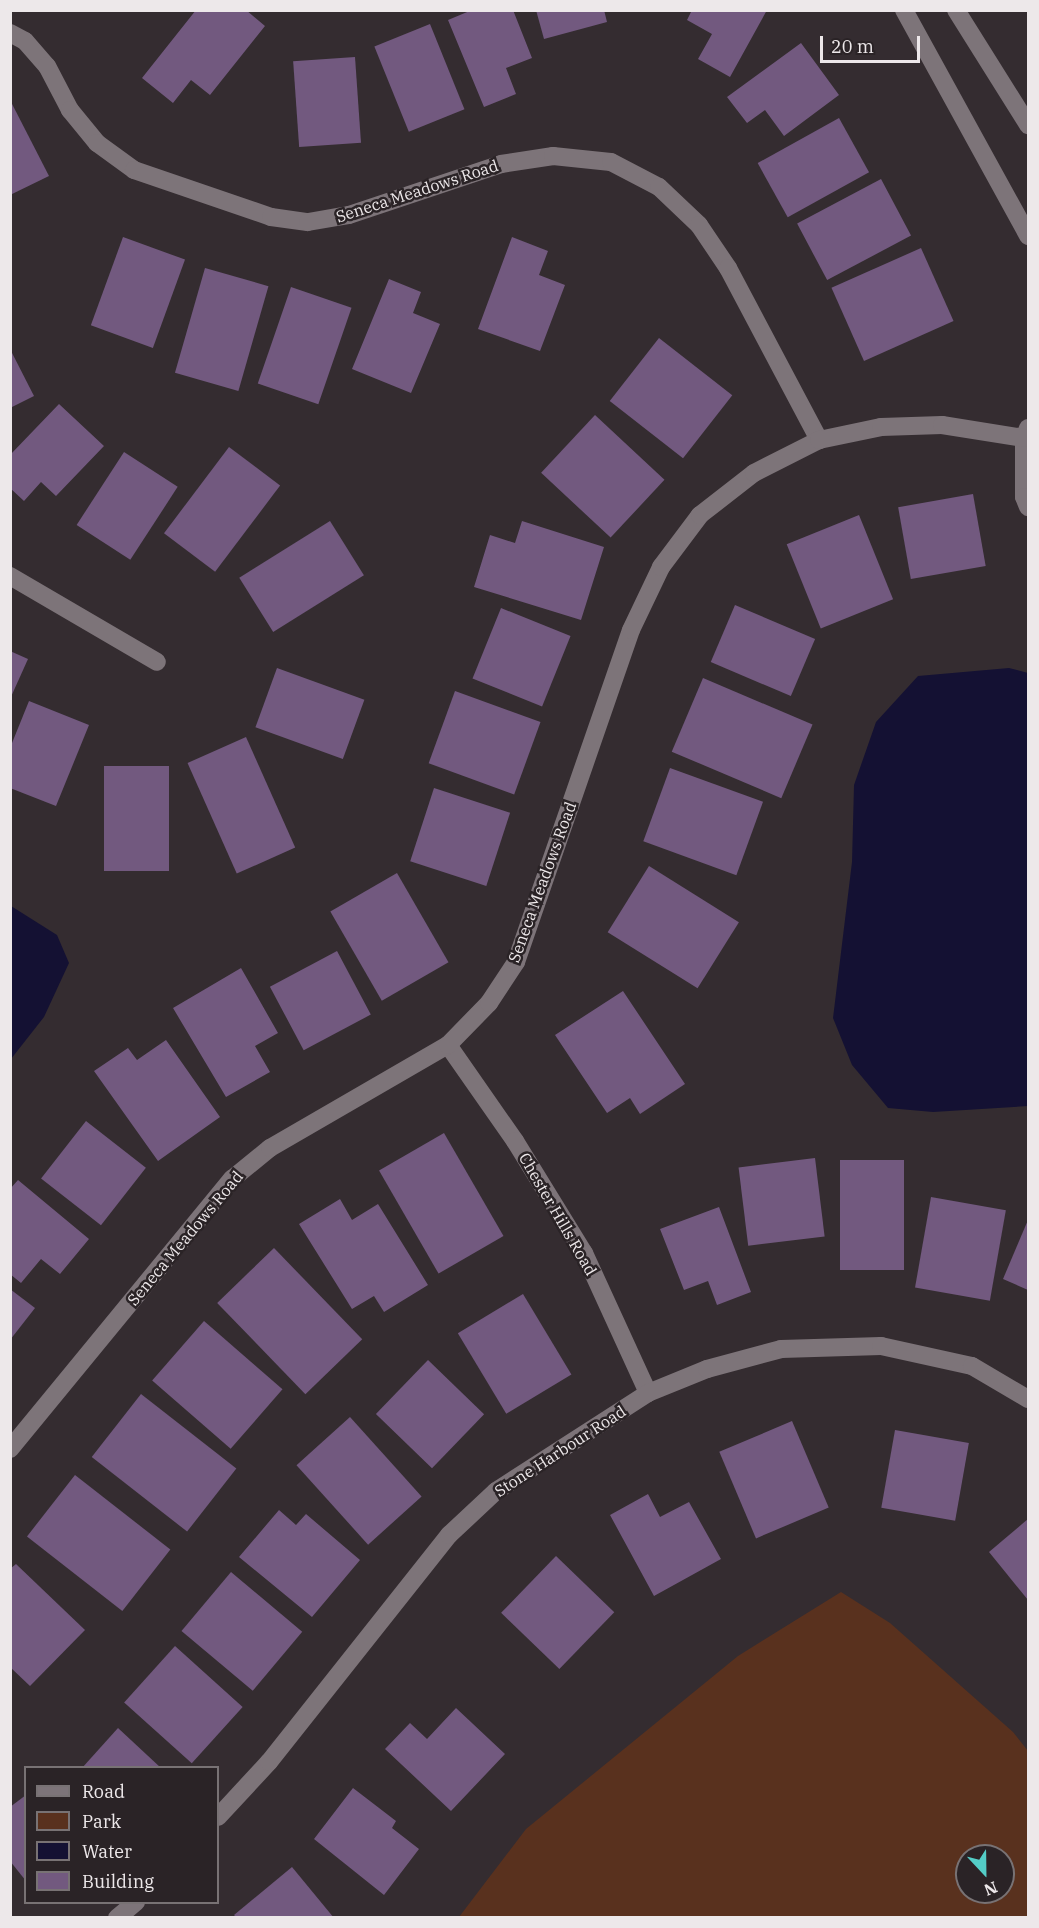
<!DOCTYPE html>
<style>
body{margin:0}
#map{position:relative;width:1039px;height:1928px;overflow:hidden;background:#342c30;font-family:"IBM Plex Serif",serif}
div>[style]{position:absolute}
.green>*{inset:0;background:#59311e}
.water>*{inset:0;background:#141133}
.building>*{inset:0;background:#72597f;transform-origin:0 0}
.street>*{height:18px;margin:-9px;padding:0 9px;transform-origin:9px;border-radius:9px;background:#7d7479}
span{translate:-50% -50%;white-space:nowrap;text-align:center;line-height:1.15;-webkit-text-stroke:5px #2a2326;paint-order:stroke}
.street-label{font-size:16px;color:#ede8ea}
.frame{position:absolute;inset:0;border:12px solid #ede8ea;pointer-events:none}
.legend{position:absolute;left:24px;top:1766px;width:195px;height:138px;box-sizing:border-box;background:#2a2326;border:2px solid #787274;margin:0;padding:8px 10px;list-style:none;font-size:18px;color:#ede8ea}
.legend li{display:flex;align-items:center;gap:12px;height:30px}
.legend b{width:30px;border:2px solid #787274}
.north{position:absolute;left:955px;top:1844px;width:60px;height:60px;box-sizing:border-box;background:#2a2326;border:2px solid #787274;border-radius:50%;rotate:158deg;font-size:16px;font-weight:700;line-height:24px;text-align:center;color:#ede8ea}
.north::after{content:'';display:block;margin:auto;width:21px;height:27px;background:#54cdc7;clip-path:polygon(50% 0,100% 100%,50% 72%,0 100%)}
.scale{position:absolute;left:820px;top:36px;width:100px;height:27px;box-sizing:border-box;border:3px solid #ede8ea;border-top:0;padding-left:8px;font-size:18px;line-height:21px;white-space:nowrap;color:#ede8ea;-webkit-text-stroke:4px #2a2326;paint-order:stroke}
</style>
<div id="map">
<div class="green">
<i style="clip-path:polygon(evenodd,841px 1592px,890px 1623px,1013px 1732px,1028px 1751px,1028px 1917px,459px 1917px,526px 1829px,738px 1656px,841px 1592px,967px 1856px,1003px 1856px,1003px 1892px,967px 1892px,967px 1856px)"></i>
</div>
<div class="water">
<i style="clip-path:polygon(1009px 668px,1028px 673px,1028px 1106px,933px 1112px,888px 1108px,852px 1065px,833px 1018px,852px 862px,854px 785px,876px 722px,918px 676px)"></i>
<i style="clip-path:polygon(11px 906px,57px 935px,69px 963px,44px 1017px,11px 1059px)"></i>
</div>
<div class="building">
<i style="clip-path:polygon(196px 10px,246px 10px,265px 26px,210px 95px,191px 80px,173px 103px,142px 78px)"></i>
<i style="clip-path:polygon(472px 10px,513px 10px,532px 58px,506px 68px,516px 94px,484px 107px,448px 20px)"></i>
<i style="clip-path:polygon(536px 10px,604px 10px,607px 22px,544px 39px)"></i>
<i style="clip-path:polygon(692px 10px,767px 10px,730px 77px,698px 59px,712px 34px,687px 20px)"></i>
<i style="left:430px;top:24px;width:92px;height:60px;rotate:68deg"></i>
<i style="clip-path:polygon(801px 43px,839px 95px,784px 136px,765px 110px,747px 123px,727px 97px)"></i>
<i style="left:355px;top:57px;width:86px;height:62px;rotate:86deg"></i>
<i style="clip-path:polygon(10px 100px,49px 176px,10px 195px)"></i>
<i style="left:839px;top:118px;width:62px;height:93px;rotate:61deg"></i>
<i style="left:881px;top:179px;width:64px;height:95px;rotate:62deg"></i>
<i style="left:123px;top:237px;width:66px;height:94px;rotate:20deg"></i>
<i style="clip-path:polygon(512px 237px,548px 251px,539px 275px,565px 285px,540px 351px,478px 329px)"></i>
<i style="left:921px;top:248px;width:80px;height:98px;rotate:66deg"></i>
<i style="left:205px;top:268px;width:66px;height:109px;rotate:16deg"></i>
<i style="clip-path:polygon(389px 279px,421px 292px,413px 313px,440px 324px,411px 393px,352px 369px)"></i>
<i style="left:291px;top:287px;width:64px;height:102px;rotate:19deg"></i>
<i style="left:659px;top:338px;width:93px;height:80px;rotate:38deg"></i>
<i style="clip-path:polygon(10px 349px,34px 396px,10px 408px)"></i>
<i style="clip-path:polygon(59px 404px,104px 446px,56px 496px,41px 482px,24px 501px,10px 488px,10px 455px)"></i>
<i style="left:595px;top:415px;width:95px;height:79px;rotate:43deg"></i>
<i style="left:229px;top:447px;width:64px;height:108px;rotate:37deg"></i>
<i style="left:124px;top:452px;width:64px;height:87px;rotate:33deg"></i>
<i style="left:973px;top:494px;width:73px;height:76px;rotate:80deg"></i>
<i style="left:859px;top:515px;width:91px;height:78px;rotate:68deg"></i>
<i style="left:330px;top:521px;width:64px;height:107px;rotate:58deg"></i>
<i style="clip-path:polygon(522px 521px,604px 547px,581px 620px,474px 587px,490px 535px,515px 543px)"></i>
<i style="left:735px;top:605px;width:87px;height:62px;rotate:23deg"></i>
<i style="left:501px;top:608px;width:75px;height:76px;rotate:22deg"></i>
<i style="clip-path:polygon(10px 651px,28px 659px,10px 699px)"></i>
<i style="left:277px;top:668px;width:93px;height:63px;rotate:20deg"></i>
<i style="left:703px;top:678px;width:119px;height:80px;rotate:23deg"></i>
<i style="left:455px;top:691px;width:91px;height:77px;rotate:20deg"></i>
<i style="clip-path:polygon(29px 701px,89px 725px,56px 806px,10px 788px,10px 748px)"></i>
<i style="left:246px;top:737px;width:121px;height:64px;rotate:66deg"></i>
<i style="left:104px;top:766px;width:65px;height:105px"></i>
<i style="left:670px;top:768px;width:99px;height:78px;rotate:20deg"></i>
<i style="left:434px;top:788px;width:80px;height:77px;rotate:18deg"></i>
<i style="left:649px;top:866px;width:106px;height:78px;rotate:32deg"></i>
<i style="left:397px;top:873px;width:103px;height:77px;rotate:60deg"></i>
<i style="left:337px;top:951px;width:72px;height:76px;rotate:62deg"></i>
<i style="clip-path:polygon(241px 968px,278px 1033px,255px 1046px,270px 1072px,226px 1097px,173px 1008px)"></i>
<i style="clip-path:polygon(623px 991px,685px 1084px,640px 1114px,630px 1098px,607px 1113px,555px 1035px)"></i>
<i style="clip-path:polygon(166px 1040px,220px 1117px,158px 1161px,94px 1071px,128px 1048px,137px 1060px)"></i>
<i style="left:86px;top:1121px;width:76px;height:73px;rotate:38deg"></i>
<i style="left:444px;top:1133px;width:119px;height:75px;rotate:60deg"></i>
<i style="left:815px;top:1158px;width:79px;height:77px;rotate:83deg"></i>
<i style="left:840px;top:1160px;width:64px;height:110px"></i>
<i style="clip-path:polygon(18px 1180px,89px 1239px,60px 1274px,41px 1259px,21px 1283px,10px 1274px,10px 1189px)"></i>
<i style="left:931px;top:1197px;width:76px;height:92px;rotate:10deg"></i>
<i style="clip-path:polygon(340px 1199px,352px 1220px,378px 1204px,428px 1285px,384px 1312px,374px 1296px,352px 1309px,299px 1224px)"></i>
<i style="clip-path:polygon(719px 1207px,751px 1292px,717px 1305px,708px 1281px,684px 1290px,660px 1229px)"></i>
<i style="clip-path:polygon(1028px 1220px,1028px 1290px,1003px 1279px)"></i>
<i style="left:274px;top:1248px;width:127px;height:79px;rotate:46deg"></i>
<i style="clip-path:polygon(10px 1289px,35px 1308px,10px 1340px)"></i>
<i style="left:523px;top:1294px;width:94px;height:76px;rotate:59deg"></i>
<i style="left:204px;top:1321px;width:104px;height:79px;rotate:41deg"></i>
<i style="left:428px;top:1360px;width:78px;height:75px;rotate:44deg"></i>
<i style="left:141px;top:1394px;width:121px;height:80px;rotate:38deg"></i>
<i style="left:350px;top:1417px;width:107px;height:72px;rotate:48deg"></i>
<i style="left:792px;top:1421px;width:94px;height:79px;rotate:67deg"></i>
<i style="left:895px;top:1430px;width:75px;height:79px;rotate:10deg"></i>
<i style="left:75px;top:1475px;width:121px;height:78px;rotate:38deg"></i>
<i style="clip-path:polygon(648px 1494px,660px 1517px,689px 1502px,721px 1559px,654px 1596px,610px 1515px)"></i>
<i style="clip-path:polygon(279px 1510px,296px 1525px,306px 1514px,360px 1560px,312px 1617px,239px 1557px)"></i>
<i style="clip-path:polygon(1028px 1519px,1028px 1600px,989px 1552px)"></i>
<i style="left:556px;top:1556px;width:81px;height:79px;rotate:44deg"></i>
<i style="clip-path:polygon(16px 1564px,85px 1630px,30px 1686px,10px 1667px,10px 1569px)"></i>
<i style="left:231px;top:1572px;width:93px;height:77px;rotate:40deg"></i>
<i style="left:175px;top:1646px;width:91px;height:76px;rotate:42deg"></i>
<i style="clip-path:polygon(456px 1708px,505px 1754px,451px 1811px,385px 1749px,410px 1723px,427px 1739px)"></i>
<i style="clip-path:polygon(118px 1728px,161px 1768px,82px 1768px)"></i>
<i style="clip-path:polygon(353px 1788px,396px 1821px,392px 1828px,419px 1849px,384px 1895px,314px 1839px)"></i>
<i style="clip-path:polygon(26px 1795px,26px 1881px,10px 1861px,10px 1807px)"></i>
<i style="clip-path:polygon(292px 1867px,334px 1918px,237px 1918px,234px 1915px)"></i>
</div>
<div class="street">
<i style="left:904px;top:10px;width:258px;rotate:61.2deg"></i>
<i style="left:956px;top:10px;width:136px;rotate:57.9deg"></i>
<i style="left:10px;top:33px;width:17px;rotate:28deg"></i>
<i style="left:25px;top:41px;width:33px;rotate:49deg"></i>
<i style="left:47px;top:66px;width:50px;rotate:62.4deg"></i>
<i style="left:70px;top:110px;width:43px;rotate:50.7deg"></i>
<i style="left:97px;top:143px;width:46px;rotate:36.1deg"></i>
<i style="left:134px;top:170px;width:145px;rotate:18.9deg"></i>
<i style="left:271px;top:217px;width:37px;rotate:8deg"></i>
<i style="left:308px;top:222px;width:42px;rotate:-9.7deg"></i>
<i style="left:349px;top:215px;width:160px;rotate:-18.5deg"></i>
<i style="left:501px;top:164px;width:53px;rotate:-8.7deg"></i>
<i style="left:553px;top:156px;width:58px;rotate:5.9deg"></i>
<i style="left:611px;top:162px;width:54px;rotate:27.5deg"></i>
<i style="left:659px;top:187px;width:55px;rotate:43.5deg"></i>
<i style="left:699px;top:225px;width:52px;rotate:56deg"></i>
<i style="left:728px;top:268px;width:195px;rotate:62.1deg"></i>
<i style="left:1028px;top:428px;width:11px;rotate:112deg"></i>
<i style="left:1024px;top:438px;width:59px;rotate:90deg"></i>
<i style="left:1024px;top:497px;width:11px;rotate:68deg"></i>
<i style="left:10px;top:576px;width:170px;rotate:30.3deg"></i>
<i style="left:448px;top:1045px;width:117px;rotate:55.1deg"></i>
<i style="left:515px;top:1141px;width:132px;rotate:58.4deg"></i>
<i style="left:584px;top:1253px;width:154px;rotate:65.4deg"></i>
<i style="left:10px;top:1449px;width:350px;rotate:-50.6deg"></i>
<i style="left:232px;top:1179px;width:49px;rotate:-39.2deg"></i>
<i style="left:270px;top:1148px;width:206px;rotate:-30.1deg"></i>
<i style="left:448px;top:1045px;width:59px;rotate:-45.7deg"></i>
<i style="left:489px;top:1003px;width:49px;rotate:-56.6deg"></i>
<i style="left:516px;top:962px;width:351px;rotate:-70.9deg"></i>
<i style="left:631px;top:630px;width:70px;rotate:-64.5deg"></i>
<i style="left:661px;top:567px;width:65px;rotate:-53.1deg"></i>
<i style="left:700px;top:515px;width:68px;rotate:-37.9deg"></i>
<i style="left:754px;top:473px;width:73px;rotate:-26.9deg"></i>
<i style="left:819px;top:440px;width:63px;rotate:-11.8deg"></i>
<i style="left:881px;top:427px;width:61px;rotate:-1.9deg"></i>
<i style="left:942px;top:425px;width:83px;rotate:9deg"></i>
<i style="left:218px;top:1817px;width:75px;rotate:-47.2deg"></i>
<i style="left:269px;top:1762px;width:290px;rotate:-51.6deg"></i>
<i style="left:449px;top:1535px;width:64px;rotate:-43.1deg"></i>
<i style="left:496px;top:1491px;width:181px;rotate:-32.8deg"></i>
<i style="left:648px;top:1393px;width:64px;rotate:-22.1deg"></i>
<i style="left:707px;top:1369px;width:77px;rotate:-15.1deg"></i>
<i style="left:781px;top:1349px;width:100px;rotate:-1.7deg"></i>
<i style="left:881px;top:1346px;width:93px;rotate:12.4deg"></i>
<i style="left:972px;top:1366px;width:65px;rotate:30.5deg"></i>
<i style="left:117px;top:1918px;width:25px;rotate:-40deg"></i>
</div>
<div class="street-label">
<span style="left:417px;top:191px;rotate:-18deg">Seneca Meadows Road</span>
<span style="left:542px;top:882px;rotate:-70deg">Seneca Meadows Road</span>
<span style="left:558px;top:1214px;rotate:60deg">Chester Hills Road</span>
<span style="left:185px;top:1238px;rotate:-50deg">Seneca Meadows Road</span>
<span style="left:560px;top:1451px;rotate:-33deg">Stone Harbour Road</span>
</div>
<div class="frame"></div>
<ul class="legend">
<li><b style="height:8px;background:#7d7479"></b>Road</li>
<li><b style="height:16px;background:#59311e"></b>Park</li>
<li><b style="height:16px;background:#141133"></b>Water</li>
<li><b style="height:16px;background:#72597f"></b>Building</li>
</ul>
<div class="north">N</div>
<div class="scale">20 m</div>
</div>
